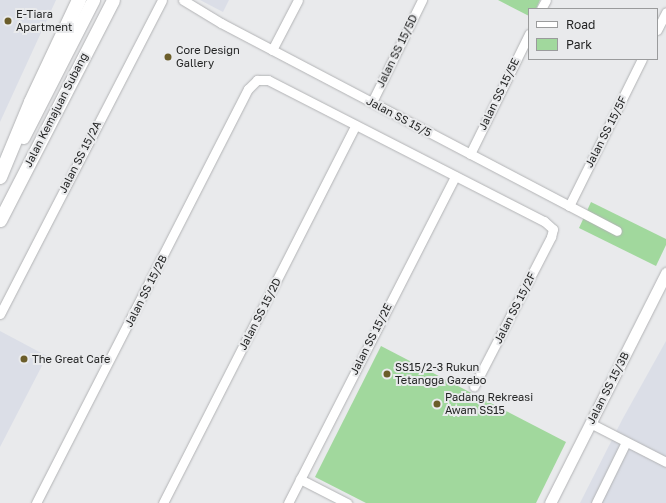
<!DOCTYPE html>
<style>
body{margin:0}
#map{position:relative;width:666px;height:503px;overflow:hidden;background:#e9eaec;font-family:"Golos Text",sans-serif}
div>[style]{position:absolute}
.built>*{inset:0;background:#dbdee7}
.green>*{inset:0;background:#a1d89d}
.roads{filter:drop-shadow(0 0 1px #b2b3b5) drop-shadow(0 0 1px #b2b3b5)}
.minor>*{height:9px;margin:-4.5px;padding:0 4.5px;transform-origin:4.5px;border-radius:4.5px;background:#fff}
.tertiary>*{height:11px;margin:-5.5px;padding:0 5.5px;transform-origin:5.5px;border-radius:5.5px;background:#fff}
.secondary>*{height:13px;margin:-6.5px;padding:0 6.5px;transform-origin:6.5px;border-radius:6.5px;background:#fff}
.primary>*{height:14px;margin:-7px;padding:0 7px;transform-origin:7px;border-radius:7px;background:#fff}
.dots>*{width:11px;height:11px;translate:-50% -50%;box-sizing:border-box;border:2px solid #e9eaec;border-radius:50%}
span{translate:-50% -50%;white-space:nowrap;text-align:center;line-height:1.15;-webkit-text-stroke:4px #e9eaec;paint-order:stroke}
.poi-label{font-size:11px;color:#232424}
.left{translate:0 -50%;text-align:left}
.street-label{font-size:11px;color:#232424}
.legend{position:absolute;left:528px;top:8px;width:130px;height:52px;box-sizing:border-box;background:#e9eaec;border:1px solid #9a9b9c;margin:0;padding:5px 7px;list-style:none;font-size:12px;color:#232424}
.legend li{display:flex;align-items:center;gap:8px;height:20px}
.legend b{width:20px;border:1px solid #9a9b9c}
</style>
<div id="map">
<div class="built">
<i style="clip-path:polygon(0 0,56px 0,0 122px)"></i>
<i style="clip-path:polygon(200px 0,229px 0,223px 12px)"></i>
<i style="clip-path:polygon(0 331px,47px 356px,0 447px)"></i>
<i style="clip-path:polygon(666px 341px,666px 503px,580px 503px,622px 420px)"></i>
</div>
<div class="green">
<i style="clip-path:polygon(498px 0,540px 0,536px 9px,529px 9px,529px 16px)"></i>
<i style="clip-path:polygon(591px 202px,666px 239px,666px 245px,656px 266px,579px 228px)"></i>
<i style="clip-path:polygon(381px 346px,566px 442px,536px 503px,366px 503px,315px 477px)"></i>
</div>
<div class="roads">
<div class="minor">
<i style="left:183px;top:0;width:44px;rotate:31.2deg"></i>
<i style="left:221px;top:23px;width:447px;rotate:27.7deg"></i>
<i style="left:541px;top:9px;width:10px;rotate:-61deg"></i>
<i style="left:657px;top:30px;width:20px;rotate:-63deg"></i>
<i style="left:272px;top:50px;width:56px;rotate:-62.5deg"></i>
<i style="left:372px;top:102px;width:114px;rotate:-63.9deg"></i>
<i style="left:470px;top:154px;width:134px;rotate:-63.8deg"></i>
<i style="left:569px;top:206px;width:164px;rotate:-63.6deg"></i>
<i style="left:0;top:314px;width:353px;rotate:-62.7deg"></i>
<i style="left:590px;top:423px;width:85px;rotate:27.2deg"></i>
<i style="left:300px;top:479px;width:53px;rotate:27.1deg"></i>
<i style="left:36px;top:503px;width:465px;rotate:-62.9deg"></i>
<i style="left:248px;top:89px;width:13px;rotate:-45deg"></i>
<i style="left:257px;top:80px;width:11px"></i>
<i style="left:268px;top:80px;width:310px;rotate:27.1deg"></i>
<i style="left:544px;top:221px;width:12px;rotate:42deg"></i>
<i style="left:553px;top:229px;width:8px;rotate:104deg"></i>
<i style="left:551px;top:237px;width:168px;rotate:117.3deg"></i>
<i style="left:163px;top:503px;width:424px;rotate:-63deg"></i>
<i style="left:288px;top:503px;width:367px;rotate:-62.9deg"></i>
<i style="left:596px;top:503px;width:68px;rotate:-63.8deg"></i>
</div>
<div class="tertiary">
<i style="left:550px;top:503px;width:258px;rotate:-63.2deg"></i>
</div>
<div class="secondary">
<i style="left:23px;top:137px;width:154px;rotate:-62.9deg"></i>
<i style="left:0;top:220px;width:247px;rotate:-62.8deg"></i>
</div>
<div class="primary">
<i style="left:0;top:177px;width:81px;rotate:-67.5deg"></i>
<i style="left:31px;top:102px;width:113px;rotate:-64.8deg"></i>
</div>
</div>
<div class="dots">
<i style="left:8px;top:21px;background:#6b5d2a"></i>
<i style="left:168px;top:57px;background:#6b5d2a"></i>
<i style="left:24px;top:359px;background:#6b5d2a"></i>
<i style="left:387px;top:374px;background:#6b5d2a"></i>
<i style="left:437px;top:404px;background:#6b5d2a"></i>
</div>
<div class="poi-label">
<span class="left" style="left:16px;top:21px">E-Tiara<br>Apartment</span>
<span class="left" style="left:176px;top:57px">Core Design<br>Gallery</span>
<span class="left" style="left:32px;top:359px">The Great Cafe</span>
<span class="left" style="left:395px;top:374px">SS15/2-3 Rukun<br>Tetangga Gazebo</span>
<span class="left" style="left:445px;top:404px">Padang Rekreasi<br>Awam SS15</span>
</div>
<div class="street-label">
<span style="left:397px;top:51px;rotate:-64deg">Jalan SS 15/5D</span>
<span style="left:499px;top:94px;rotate:-64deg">Jalan SS 15/5E</span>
<span style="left:56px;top:110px;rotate:-63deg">Jalan Kemajuan Subang</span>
<span style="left:399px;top:117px;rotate:28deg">Jalan SS 15/5</span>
<span style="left:606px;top:132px;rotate:-63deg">Jalan SS 15/5F</span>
<span style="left:80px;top:157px;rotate:-63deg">Jalan SS 15/2A</span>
<span style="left:146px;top:291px;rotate:-63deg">Jalan SS 15/2B</span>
<span style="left:515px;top:308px;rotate:-63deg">Jalan SS 15/2F</span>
<span style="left:260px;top:314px;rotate:-63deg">Jalan SS 15/2D</span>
<span style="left:371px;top:339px;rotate:-63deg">Jalan SS 15/2E</span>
<span style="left:608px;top:388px;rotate:-63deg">Jalan SS 15/3B</span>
</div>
<ul class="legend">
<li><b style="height:5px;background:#fff"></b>Road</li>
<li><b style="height:11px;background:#a1d89d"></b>Park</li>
</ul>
</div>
